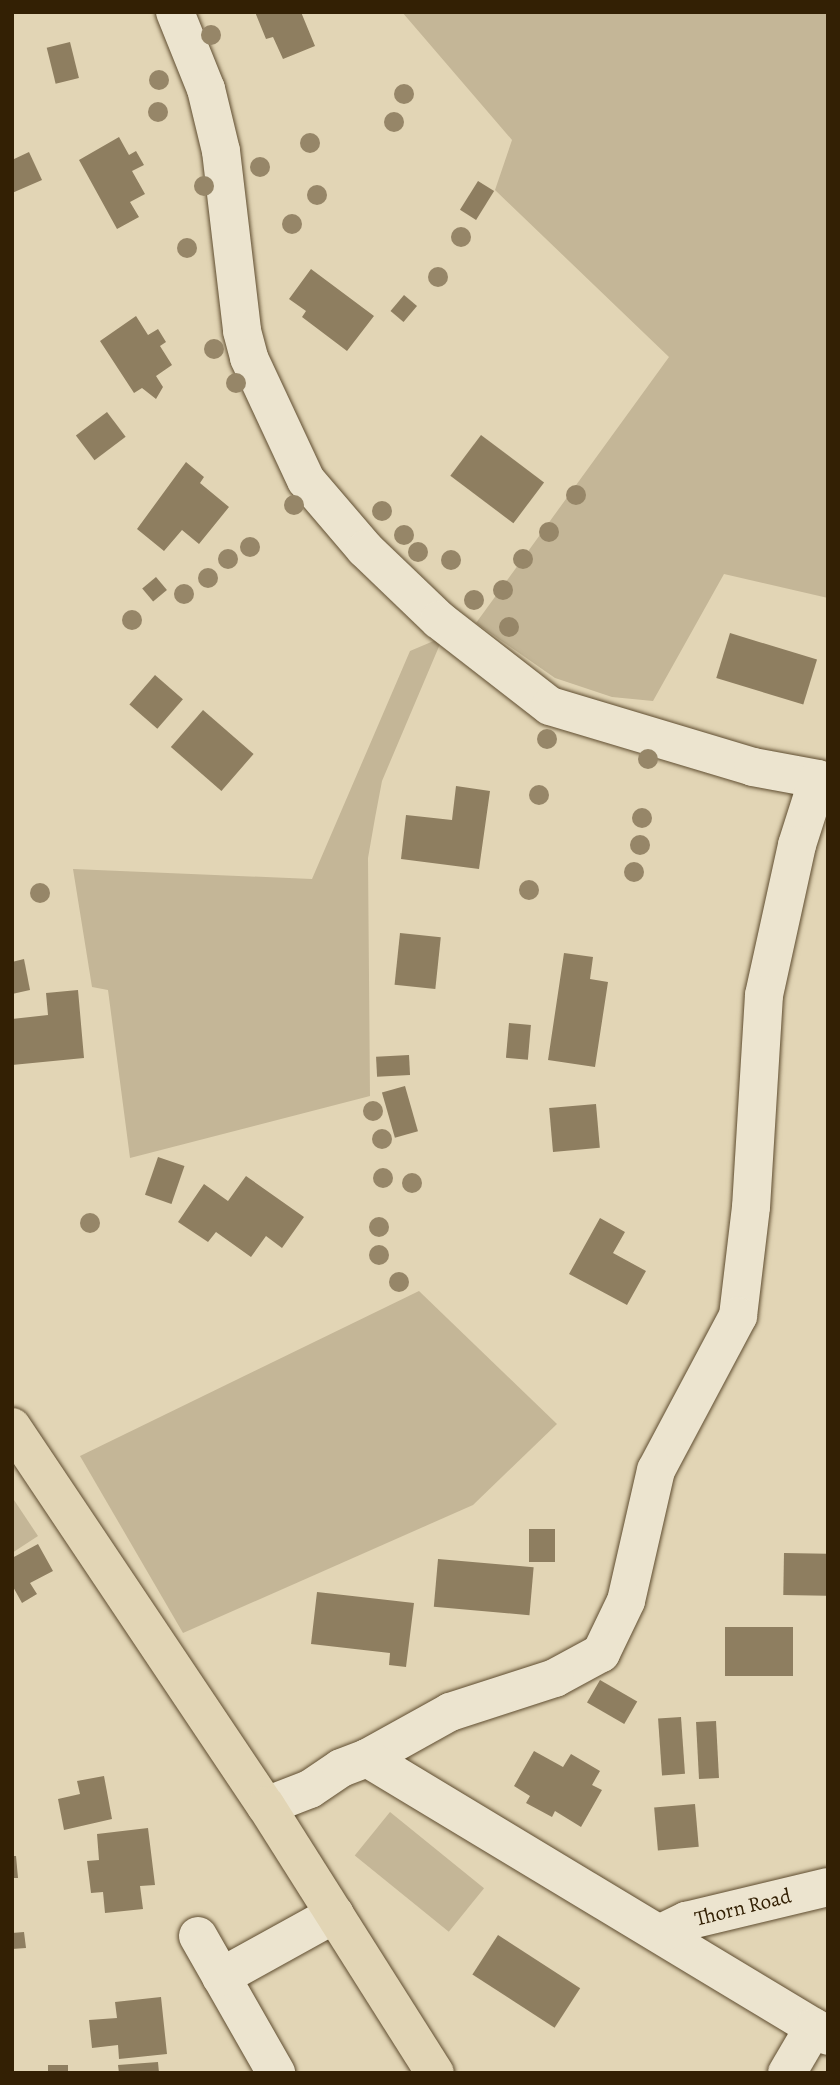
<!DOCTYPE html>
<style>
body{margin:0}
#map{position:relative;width:840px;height:2085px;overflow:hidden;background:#e2d5b5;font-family:Alegreya,serif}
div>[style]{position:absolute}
.green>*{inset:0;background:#c4b697;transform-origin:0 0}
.building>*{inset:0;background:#8e7e60;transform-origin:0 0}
.roads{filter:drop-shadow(0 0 2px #5f4d30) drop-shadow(0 0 2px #5f4d30)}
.minor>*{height:38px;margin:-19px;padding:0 19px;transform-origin:19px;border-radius:19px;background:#ece4cf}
.major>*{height:38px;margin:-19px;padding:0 19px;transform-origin:19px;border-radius:19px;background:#e2d5b5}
.trees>*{width:20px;height:20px;margin:-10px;border-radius:50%;background:#968668}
span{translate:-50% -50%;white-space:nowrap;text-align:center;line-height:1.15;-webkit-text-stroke:5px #ece4cf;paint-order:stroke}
.street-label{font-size:21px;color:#332004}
.frame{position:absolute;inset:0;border:14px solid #332004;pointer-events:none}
</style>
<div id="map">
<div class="green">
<i style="clip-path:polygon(402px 12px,828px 12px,828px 598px,724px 574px,653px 701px,612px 697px,555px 678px,476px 623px,669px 357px,495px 190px,512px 140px)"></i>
<i style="clip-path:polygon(443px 637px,382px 781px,375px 818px,368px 858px,370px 1096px,130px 1158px,108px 990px,92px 987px,73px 869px,312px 879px,410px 651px)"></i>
<i style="clip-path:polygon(419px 1291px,557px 1424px,473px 1505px,183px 1633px,80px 1456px)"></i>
<i style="clip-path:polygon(12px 1497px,38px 1536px,12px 1553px)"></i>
<i style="left:390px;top:1812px;width:121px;height:56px;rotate:39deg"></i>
</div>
<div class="building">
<i style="clip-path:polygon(255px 12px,301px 12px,315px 46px,283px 59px,273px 37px,266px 39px)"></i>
<i style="left:70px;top:42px;width:37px;height:24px;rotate:76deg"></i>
<i style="clip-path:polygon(119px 137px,129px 155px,136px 151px,144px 165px,132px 171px,145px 194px,130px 202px,139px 217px,117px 229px,79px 160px)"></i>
<i style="clip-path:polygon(29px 152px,42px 180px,12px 193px,12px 160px)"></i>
<i style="left:478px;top:181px;width:19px;height:34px;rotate:32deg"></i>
<i style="clip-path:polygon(311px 269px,374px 316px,347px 351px,302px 317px,306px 311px,289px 299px)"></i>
<i style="left:404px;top:295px;width:17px;height:21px;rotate:40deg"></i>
<i style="clip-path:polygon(136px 316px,148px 335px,158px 329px,166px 342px,160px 346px,172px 365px,156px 376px,163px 387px,156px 399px,142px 388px,134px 393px,100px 341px)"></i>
<i style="left:107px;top:412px;width:31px;height:39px;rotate:53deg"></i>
<i style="left:481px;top:435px;width:79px;height:51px;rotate:37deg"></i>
<i style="clip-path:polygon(186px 462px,204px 477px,200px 483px,229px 507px,199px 544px,182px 530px,164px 551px,137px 529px)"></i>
<i style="left:156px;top:577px;width:17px;height:18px;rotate:50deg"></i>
<i style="left:730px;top:633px;width:91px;height:47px;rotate:17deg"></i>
<i style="left:155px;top:675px;width:37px;height:39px;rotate:41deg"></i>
<i style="left:203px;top:710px;width:67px;height:49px;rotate:41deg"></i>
<i style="clip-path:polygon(456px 786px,490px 791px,479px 869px,401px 859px,406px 815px,452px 820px)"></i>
<i style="left:400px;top:933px;width:41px;height:52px;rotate:6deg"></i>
<i style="clip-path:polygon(564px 953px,593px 957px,590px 979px,608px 982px,595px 1067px,548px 1060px)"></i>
<i style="clip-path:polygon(24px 959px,30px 990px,12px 994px,12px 962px)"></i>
<i style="clip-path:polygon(78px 990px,84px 1058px,12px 1065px,12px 1019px,48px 1015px,46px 993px)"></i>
<i style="left:509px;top:1023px;width:22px;height:35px;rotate:5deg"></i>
<i style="left:409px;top:1055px;width:20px;height:33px;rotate:87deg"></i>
<i style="left:405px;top:1086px;width:47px;height:24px;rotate:74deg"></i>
<i style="left:596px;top:1104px;width:44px;height:47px;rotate:85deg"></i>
<i style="left:158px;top:1157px;width:28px;height:40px;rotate:19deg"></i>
<i style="clip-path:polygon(246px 1176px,304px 1217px,282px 1248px,266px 1236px,251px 1257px,216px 1232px,208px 1242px,178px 1222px,204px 1184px,228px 1201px)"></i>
<i style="clip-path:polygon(600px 1218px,625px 1232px,613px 1253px,646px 1271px,627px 1305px,569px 1274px)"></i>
<i style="left:529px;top:1529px;width:26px;height:33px"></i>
<i style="clip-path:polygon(38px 1544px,53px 1571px,30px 1583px,37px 1594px,22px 1603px,12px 1585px,12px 1558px)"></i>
<i style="left:784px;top:1553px;width:43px;height:42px;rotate:1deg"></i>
<i style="left:438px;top:1559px;width:96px;height:48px;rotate:5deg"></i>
<i style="clip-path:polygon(317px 1592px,414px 1603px,406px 1667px,389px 1665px,390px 1653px,311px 1644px)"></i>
<i style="left:725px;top:1627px;width:68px;height:49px"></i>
<i style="left:600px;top:1680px;width:43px;height:26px;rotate:30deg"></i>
<i style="left:681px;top:1717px;width:57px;height:23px;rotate:86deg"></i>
<i style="left:716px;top:1721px;width:57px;height:20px;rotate:87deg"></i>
<i style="clip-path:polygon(534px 1751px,563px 1767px,571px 1754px,600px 1771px,592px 1785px,602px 1790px,581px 1827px,555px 1811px,552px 1817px,526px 1803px,530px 1796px,514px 1786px)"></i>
<i style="clip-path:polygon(104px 1776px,112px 1819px,64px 1830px,58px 1799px,80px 1794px,77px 1781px)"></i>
<i style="left:695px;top:1804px;width:43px;height:41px;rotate:85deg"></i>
<i style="clip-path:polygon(148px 1828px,155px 1885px,140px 1886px,143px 1909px,105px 1913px,103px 1892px,91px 1893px,87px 1861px,99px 1860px,97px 1834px)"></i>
<i style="clip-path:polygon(12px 1856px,16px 1856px,18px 1878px,12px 1878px)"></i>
<i style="clip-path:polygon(24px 1932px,26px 1948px,12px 1949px,12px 1933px)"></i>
<i style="left:498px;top:1935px;width:98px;height:47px;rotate:33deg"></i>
<i style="clip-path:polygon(161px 1997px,167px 2054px,119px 2059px,118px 2045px,92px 2048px,89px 2020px,117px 2018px,115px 2002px)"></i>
<i style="clip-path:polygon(158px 2062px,159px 2073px,119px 2073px,118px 2065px)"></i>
<i style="left:48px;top:2065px;width:20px;height:8px"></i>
</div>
<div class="roads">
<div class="minor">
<i style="left:175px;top:12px;width:83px;rotate:68.1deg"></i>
<i style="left:206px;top:89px;width:64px;rotate:76.4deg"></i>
<i style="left:221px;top:151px;width:181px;rotate:83.3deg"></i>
<i style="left:242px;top:331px;width:28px;rotate:75deg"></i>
<i style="left:249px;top:358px;width:135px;rotate:65deg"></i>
<i style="left:306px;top:480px;width:91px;rotate:49.5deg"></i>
<i style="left:365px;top:549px;width:103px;rotate:43.8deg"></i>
<i style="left:439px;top:620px;width:140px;rotate:37.8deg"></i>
<i style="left:550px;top:706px;width:212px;rotate:16.7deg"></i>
<i style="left:753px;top:767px;width:66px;rotate:10.5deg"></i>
<i style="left:818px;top:779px;width:69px;rotate:107.7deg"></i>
<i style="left:797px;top:845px;width:154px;rotate:102.4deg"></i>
<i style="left:764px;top:995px;width:212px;rotate:93.5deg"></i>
<i style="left:751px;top:1207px;width:110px;rotate:96.8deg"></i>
<i style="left:738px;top:1316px;width:174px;rotate:118deg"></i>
<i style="left:656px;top:1470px;width:134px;rotate:102.9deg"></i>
<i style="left:626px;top:1601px;width:58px;rotate:115.7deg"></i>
<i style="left:601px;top:1653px;width:52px;rotate:151.5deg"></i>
<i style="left:555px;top:1678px;width:110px;rotate:162.1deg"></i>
<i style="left:450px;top:1712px;width:95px;rotate:151deg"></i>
<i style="left:266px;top:1806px;width:47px;rotate:-21.1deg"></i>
<i style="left:310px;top:1789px;width:37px;rotate:-34deg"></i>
<i style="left:341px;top:1768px;width:28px;rotate:-21deg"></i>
<i style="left:367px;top:1758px;width:538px;rotate:31.09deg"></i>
<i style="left:661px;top:1933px;width:28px;rotate:-26deg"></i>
<i style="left:686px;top:1921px;width:146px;rotate:-13.5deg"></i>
<i style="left:198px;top:1936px;width:158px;rotate:60.3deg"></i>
<i style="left:221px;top:1977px;width:130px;rotate:-28.9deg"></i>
<i style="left:787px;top:2073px;width:53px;rotate:-59.6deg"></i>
</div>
<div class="major">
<i style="left:12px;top:1427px;width:456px;rotate:56.2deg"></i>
<i style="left:266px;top:1806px;width:316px;rotate:57.7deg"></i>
</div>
</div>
<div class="trees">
<i style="left:211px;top:35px"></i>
<i style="left:159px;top:80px"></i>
<i style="left:404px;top:94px"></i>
<i style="left:158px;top:112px"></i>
<i style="left:394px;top:122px"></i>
<i style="left:310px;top:143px"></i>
<i style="left:260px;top:167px"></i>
<i style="left:204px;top:186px"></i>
<i style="left:317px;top:195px"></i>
<i style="left:292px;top:224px"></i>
<i style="left:461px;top:237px"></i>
<i style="left:187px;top:248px"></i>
<i style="left:438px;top:277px"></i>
<i style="left:214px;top:349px"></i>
<i style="left:236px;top:383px"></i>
<i style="left:576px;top:495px"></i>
<i style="left:294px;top:505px"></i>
<i style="left:382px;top:511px"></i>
<i style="left:549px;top:532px"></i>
<i style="left:404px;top:535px"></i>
<i style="left:250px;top:547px"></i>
<i style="left:418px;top:552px"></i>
<i style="left:228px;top:559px"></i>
<i style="left:523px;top:559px"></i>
<i style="left:451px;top:560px"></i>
<i style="left:208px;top:578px"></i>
<i style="left:503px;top:590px"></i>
<i style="left:184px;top:594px"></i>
<i style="left:474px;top:600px"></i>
<i style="left:132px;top:620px"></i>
<i style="left:509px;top:627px"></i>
<i style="left:547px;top:739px"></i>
<i style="left:648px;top:759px"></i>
<i style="left:539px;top:795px"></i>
<i style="left:642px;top:818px"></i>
<i style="left:640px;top:845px"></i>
<i style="left:634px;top:872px"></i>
<i style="left:529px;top:890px"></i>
<i style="left:40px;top:893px"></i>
<i style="left:373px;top:1111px"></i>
<i style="left:382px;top:1139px"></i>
<i style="left:383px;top:1178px"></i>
<i style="left:412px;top:1183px"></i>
<i style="left:90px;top:1223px"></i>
<i style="left:379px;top:1227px"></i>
<i style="left:379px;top:1255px"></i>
<i style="left:399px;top:1282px"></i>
</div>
<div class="street-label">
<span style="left:743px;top:1907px;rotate:-14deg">Thorn Road</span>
</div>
<div class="frame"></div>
</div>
